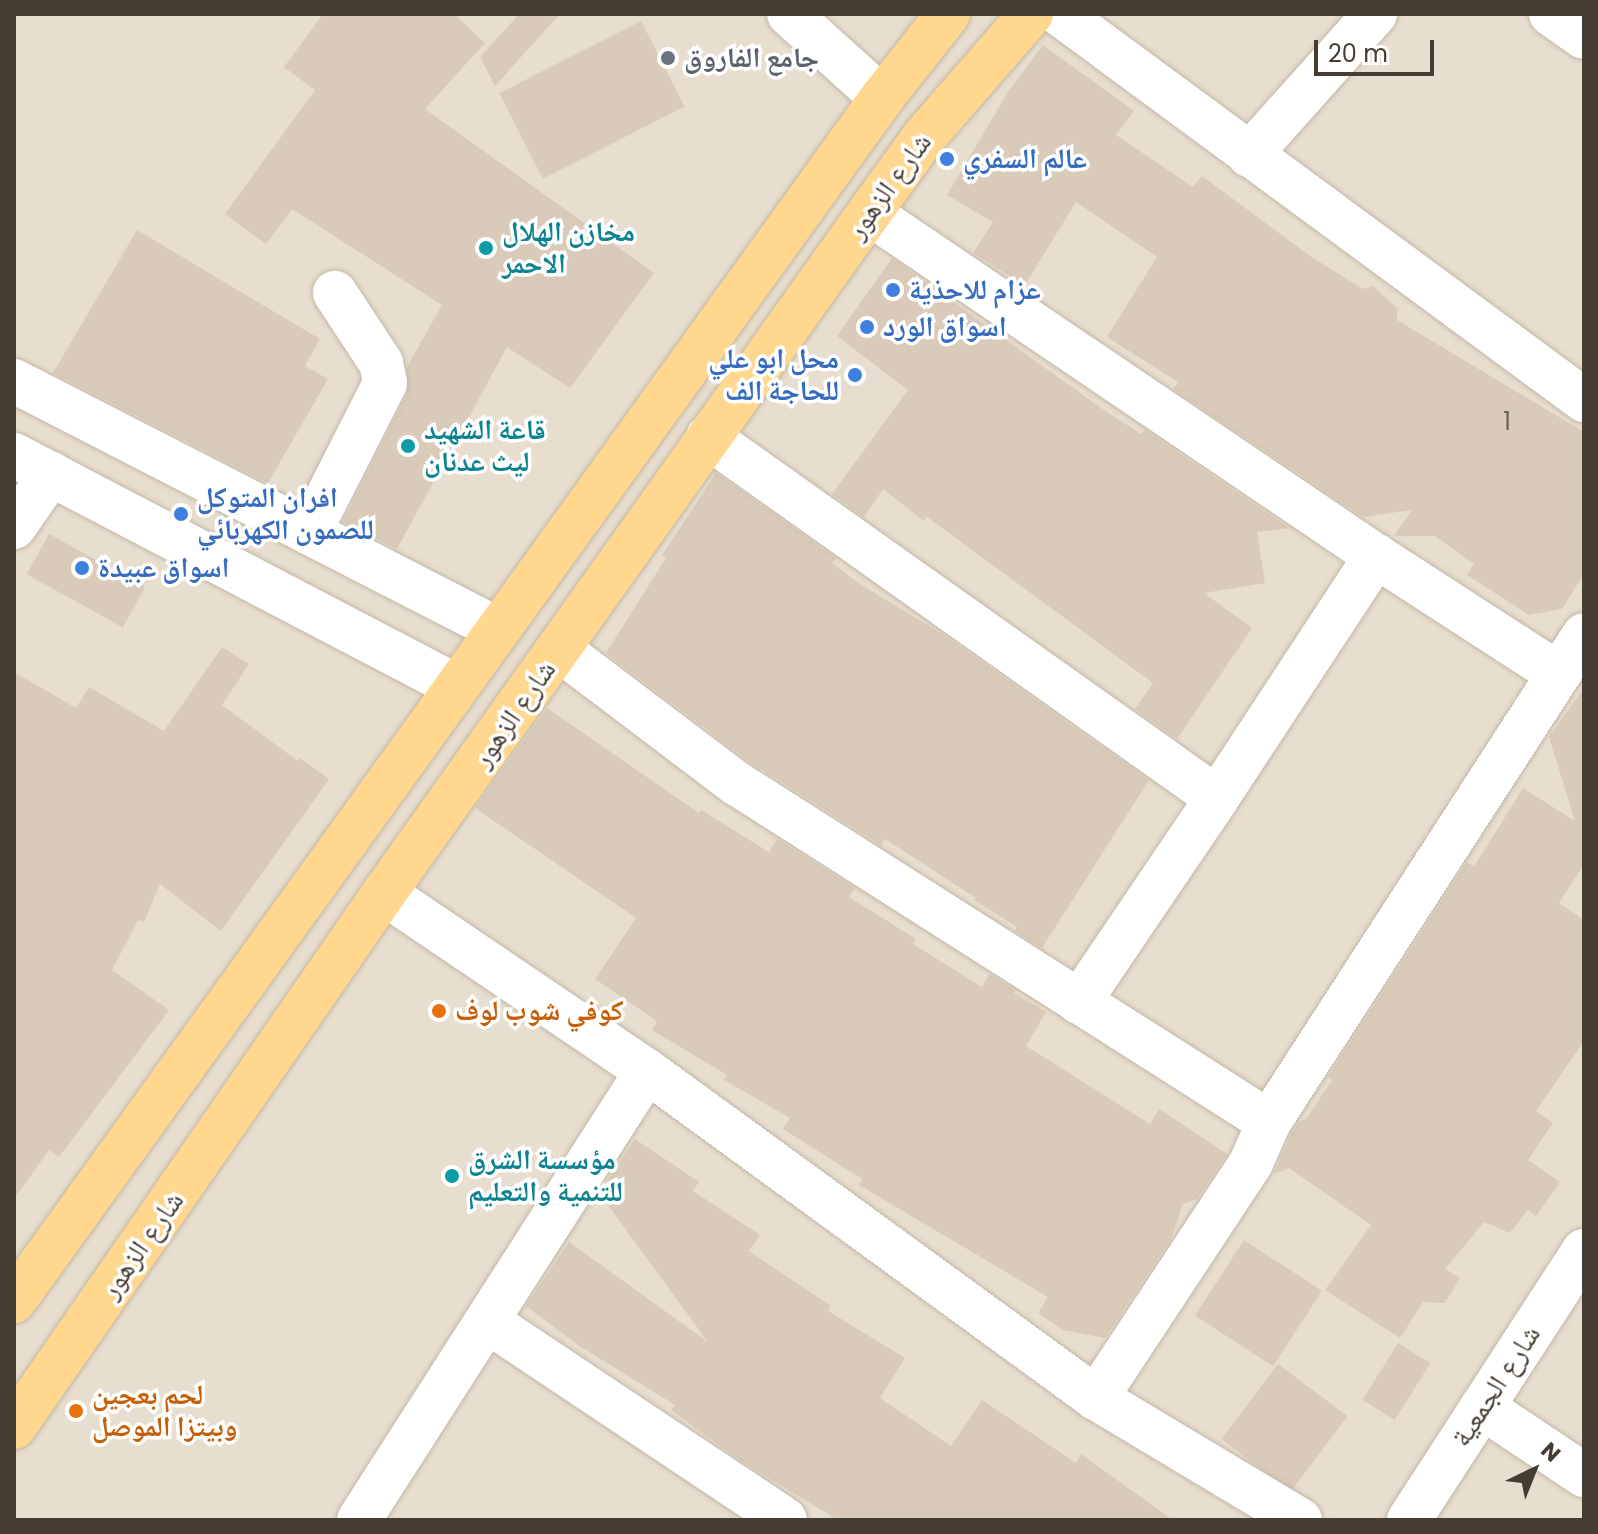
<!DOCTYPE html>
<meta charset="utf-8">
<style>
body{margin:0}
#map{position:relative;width:1598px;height:1534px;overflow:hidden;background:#f3ede2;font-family:Poppins,"Noto Naskh Arabic",sans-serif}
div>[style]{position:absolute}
.residential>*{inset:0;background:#e8decf;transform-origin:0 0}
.building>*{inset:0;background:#d9cab9;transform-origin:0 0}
.roads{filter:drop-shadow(0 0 2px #c2b7a7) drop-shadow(0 0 2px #c2b7a7)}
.minor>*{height:44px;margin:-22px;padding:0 22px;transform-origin:22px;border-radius:22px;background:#fff}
.major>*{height:44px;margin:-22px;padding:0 22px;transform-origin:22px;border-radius:22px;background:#ffd78f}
.dots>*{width:22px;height:22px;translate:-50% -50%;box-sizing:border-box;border:4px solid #fff;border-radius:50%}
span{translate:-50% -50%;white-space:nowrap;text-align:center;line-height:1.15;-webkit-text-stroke:7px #fff;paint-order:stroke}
.number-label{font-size:24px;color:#6a6054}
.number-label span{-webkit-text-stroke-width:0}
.worship-label{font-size:28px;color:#5b616d;font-weight:700}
.left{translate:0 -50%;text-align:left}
.shop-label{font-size:28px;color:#366cbe;font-weight:700}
.right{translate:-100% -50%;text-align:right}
.street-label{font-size:28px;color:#453c32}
.culture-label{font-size:28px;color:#0d838f;font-weight:700}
.food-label{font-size:28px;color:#c56008;font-weight:700}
.frame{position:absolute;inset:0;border:16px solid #453c32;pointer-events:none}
.north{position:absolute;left:1494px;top:1430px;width:80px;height:80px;-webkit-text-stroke:6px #fff;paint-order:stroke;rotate:43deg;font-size:22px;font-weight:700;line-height:32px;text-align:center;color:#453c32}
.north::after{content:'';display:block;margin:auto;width:28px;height:36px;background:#453c32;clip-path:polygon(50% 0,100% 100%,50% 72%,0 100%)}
.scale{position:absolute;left:1314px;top:40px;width:120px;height:36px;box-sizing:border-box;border:4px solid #453c32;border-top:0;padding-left:10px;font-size:24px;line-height:28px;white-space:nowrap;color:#453c32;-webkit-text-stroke:6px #fff;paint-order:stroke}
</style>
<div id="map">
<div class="residential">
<i style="left:14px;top:14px;width:1570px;height:1506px"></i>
</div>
<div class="building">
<i style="clip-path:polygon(323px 14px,454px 14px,485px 43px,425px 109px,654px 273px,570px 388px,507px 347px,397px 549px,343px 522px,407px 394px,407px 367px,442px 305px,292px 209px,266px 244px,225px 214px,315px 90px,284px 67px)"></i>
<i style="clip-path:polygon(519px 14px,560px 14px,495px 86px,480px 57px)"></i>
<i style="left:641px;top:21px;width:96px;height:159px;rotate:63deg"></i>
<i style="clip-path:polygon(1043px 45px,1134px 111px,1116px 135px,1193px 187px,1202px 176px,1310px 256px,1363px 289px,1373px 286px,1397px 308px,1397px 320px,1584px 432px,1584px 574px,1562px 609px,1529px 615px,1467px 575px,1474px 564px,1435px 536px,1394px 536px,1412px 510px,1363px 517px,1173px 389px,1178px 382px,1107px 337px,1157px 257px,1076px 202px,1025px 285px,973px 253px,993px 222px,947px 195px,1008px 92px)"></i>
<i style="clip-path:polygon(137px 230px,320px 339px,305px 366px,328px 379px,268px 483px,53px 373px)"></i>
<i style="clip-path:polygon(892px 258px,1104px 410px,1141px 434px,1145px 430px,1289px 528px,1257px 532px,1265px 583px,1204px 593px,1252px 628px,1177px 739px,1135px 709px,1153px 683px,927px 517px,924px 521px,883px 489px,864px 517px,832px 494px,908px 390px,837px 336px)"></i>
<i style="clip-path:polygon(716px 473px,836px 558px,832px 563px,857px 582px,942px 634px,1149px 780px,1042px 948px,1015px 931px,1017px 927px,974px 900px,976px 898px,885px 839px,881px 845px,750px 762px,606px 653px,666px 558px,662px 555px)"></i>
<i style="left:49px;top:534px;width:110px;height:46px;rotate:29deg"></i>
<i style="clip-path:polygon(222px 647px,249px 664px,222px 705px,298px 761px,300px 758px,329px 779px,221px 931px,160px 884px,144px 922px,138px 920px,112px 970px,169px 1010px,59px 1157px,49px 1150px,14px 1199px,14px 672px,76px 708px,89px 687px,164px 731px)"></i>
<i style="clip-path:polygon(1584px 688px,1584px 864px,1559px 903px,1584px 920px,1584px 1041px,1536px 1111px,1553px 1123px,1528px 1160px,1560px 1182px,1536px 1216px,1528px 1210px,1510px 1233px,1484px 1222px,1445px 1269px,1460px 1278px,1445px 1303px,1423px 1302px,1400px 1338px,1325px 1290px,1371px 1225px,1289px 1168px,1274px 1174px,1291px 1134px,1299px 1122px,1306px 1119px,1332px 1080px,1328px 1077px,1467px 862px,1474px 867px,1523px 788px,1575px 821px,1549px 737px)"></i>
<i style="clip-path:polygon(547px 708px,699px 813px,701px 810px,769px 852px,777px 839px,855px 888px,849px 897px,916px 939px,913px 944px,982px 987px,989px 974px,1015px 990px,1014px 993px,1046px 1012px,1026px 1046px,1150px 1124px,1159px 1109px,1227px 1154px,1197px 1199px,1183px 1204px,1171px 1239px,1105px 1338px,1063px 1330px,1038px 1313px,1048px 1297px,859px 1185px,862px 1179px,783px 1129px,790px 1118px,724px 1080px,727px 1075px,652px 1030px,657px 1021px,595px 979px,636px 918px,475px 808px)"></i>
<i style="clip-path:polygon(635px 1139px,699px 1182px,693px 1191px,760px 1235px,749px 1251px,831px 1306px,828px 1311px,905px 1358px,880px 1398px,951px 1446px,982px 1400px,1076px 1463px,1081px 1454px,1173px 1520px,838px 1520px,738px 1459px,671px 1410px,675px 1405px,578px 1345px,526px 1306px,569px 1242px,708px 1342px,599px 1193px)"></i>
<i style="left:1244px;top:1240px;width:93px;height:90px;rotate:33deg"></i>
<i style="left:1398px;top:1343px;width:38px;height:67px;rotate:32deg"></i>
<i style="left:1278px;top:1364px;width:87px;height:94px;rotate:37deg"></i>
</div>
<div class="roads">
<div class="minor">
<i style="left:789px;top:14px;width:125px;rotate:42.1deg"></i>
<i style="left:1060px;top:14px;width:651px;rotate:36.38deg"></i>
<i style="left:1551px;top:14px;width:40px;rotate:34.9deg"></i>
<i style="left:1249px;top:155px;width:189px;rotate:-48.2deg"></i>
<i style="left:869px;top:213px;width:612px;rotate:34.08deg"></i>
<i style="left:1376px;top:556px;width:216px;rotate:32.9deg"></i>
<i style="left:14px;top:381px;width:543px;rotate:27.18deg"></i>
<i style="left:708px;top:437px;width:624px;rotate:35.35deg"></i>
<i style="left:1217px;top:798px;width:290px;rotate:-56.7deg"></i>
<i style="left:14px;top:455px;width:498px;rotate:27.6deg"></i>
<i style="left:14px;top:527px;width:65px;rotate:-55.1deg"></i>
<i style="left:309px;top:533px;width:168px;rotate:-63.1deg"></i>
<i style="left:385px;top:383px;width:20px;rotate:-101deg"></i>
<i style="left:381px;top:363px;width:84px;rotate:-123.3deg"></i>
<i style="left:560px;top:650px;width:221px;rotate:37.1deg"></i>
<i style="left:736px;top:783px;width:632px;rotate:32.46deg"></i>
<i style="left:1269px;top:1122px;width:45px;rotate:113.7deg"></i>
<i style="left:1251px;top:1163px;width:282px;rotate:123.4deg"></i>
<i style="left:384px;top:893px;width:318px;rotate:34.1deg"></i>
<i style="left:647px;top:1071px;width:555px;rotate:36.07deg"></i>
<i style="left:1096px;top:1398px;width:238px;rotate:30.9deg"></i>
<i style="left:1079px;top:1002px;width:246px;rotate:-55.9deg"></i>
<i style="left:1269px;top:1122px;width:580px;rotate:-57.1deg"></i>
<i style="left:487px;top:1321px;width:358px;rotate:33.7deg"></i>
<i style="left:1482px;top:1407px;width:123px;rotate:33.7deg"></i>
<i style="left:359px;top:1520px;width:533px;rotate:-57.32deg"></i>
<i style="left:1409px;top:1520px;width:321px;rotate:-57deg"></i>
</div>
<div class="major">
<i style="left:14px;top:1301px;width:1483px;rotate:-54.19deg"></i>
<i style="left:882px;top:98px;width:107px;rotate:-51.8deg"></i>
<i style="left:14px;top:1427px;width:650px;rotate:-55.28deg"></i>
<i style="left:384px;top:893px;width:835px;rotate:-54.5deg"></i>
<i style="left:869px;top:213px;width:94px;rotate:-54.1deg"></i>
<i style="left:924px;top:137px;width:163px;rotate:-49deg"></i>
</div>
</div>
<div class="dots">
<i style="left:668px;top:58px;background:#6b7280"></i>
<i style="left:947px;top:159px;background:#3f7fe0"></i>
<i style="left:486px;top:248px;background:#0f9aa8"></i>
<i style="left:893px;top:290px;background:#3f7fe0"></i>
<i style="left:867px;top:327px;background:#3f7fe0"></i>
<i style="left:855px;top:375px;background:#3f7fe0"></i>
<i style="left:408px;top:446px;background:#0f9aa8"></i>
<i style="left:181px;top:514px;background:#3f7fe0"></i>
<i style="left:82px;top:568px;background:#3f7fe0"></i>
<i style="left:439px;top:1011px;background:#e8710a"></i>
<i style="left:452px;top:1176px;background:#0f9aa8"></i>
<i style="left:76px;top:1411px;background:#e8710a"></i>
</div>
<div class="number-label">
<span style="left:1507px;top:422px">1</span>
</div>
<div class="worship-label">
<span class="left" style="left:684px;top:58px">جامع الفاروق</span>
</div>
<div class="shop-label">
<span class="left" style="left:963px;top:159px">عالم السفري</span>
<span class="left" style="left:909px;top:290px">عزام للاحذية</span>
<span class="left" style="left:883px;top:327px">اسواق الورد</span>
<span class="right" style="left:839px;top:375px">محل ابو علي<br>للحاجة الف</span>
<span class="left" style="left:197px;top:514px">افران المتوكل<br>للصمون الكهربائي</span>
<span class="left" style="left:98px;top:568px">اسواق عبيدة</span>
</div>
<div class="street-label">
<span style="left:889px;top:186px;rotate:-54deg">شارع الزهور</span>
<span style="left:514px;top:714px;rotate:-55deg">شارع الزهور</span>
<span style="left:142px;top:1245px;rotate:-55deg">شارع الزهور</span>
<span style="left:1496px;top:1386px;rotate:-57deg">شارع الجمعية</span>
</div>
<div class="culture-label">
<span class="left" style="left:502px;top:248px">مخازن الهلال<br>الاحمر</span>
<span class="left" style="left:424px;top:446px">قاعة الشهيد<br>ليث عدنان</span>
<span class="left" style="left:468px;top:1176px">مؤسسة الشرق<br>للتنمية والتعليم</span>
</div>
<div class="food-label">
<span class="left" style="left:455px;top:1011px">كوفي شوب لوف</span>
<span class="left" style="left:92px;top:1411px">لحم بعجين<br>وبيتزا الموصل</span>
</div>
<div class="frame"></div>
<div class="north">N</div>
<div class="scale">20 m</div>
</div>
